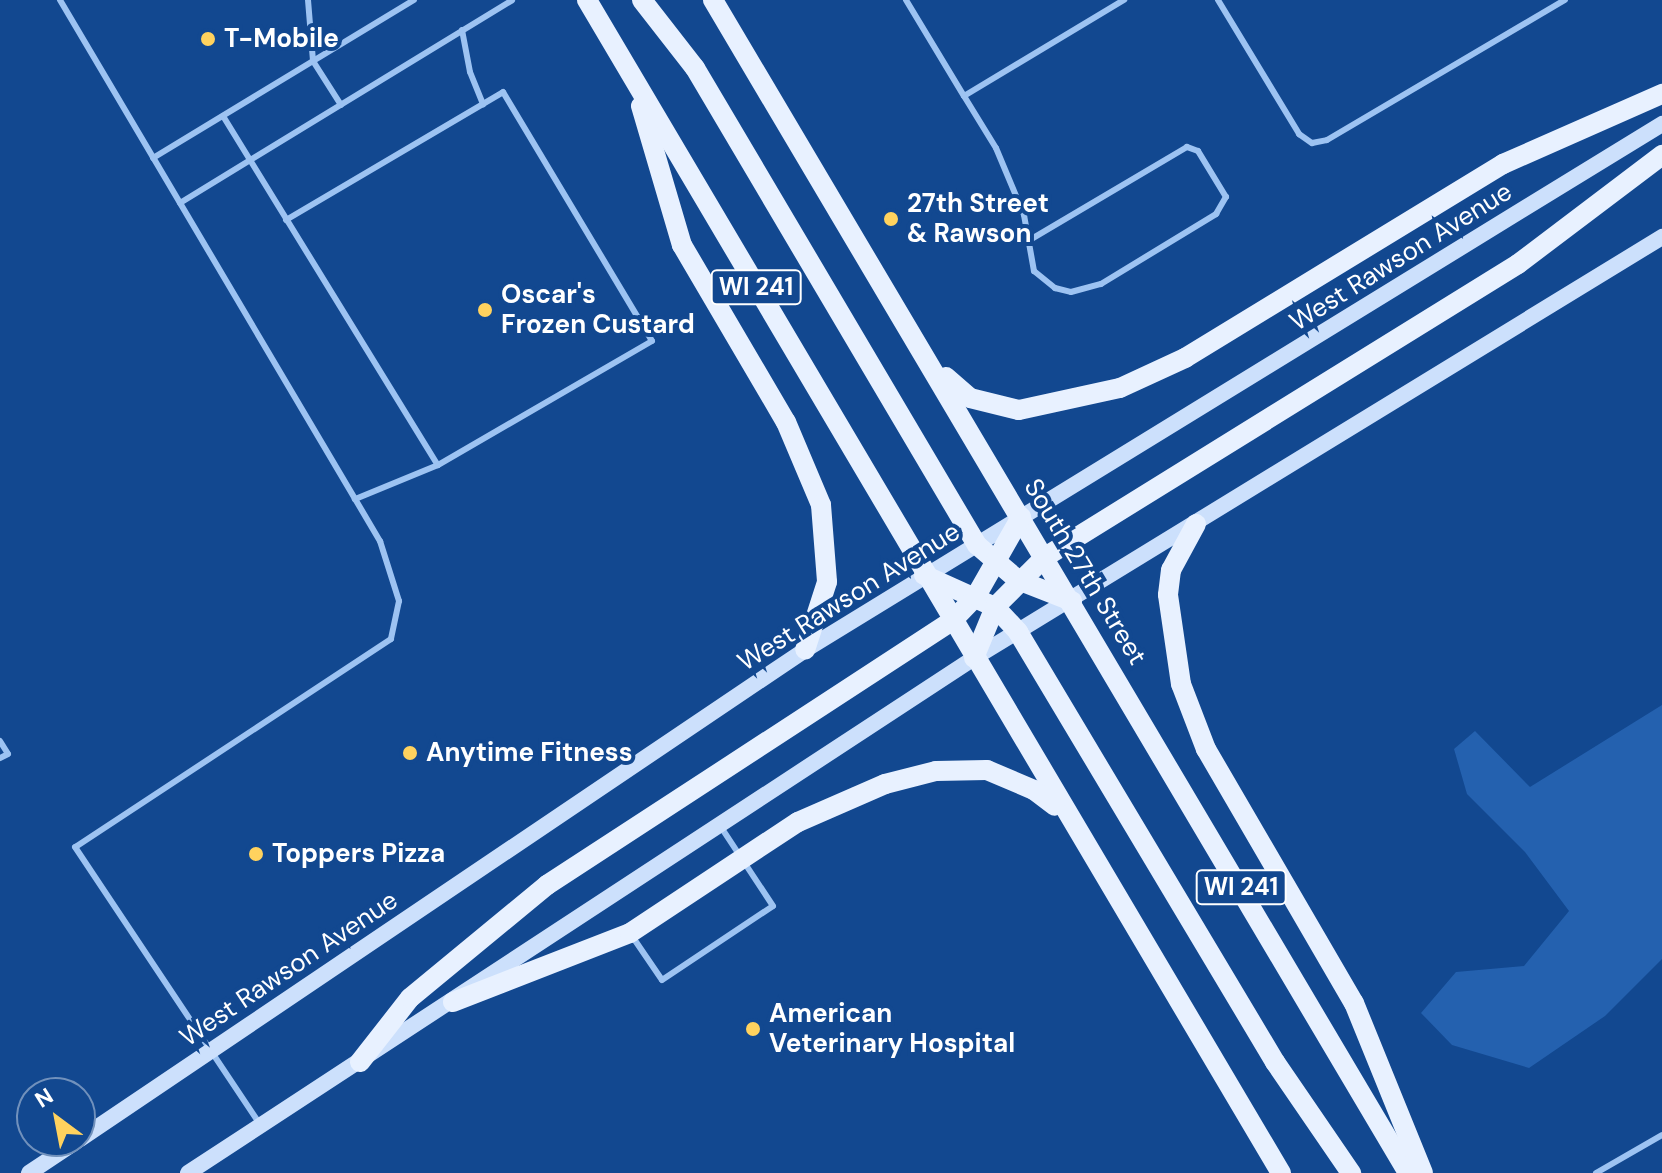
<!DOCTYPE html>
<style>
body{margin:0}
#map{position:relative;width:1662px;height:1173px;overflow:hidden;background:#124890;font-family:"DM Sans",sans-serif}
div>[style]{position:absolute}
.green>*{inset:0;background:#2461af}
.service>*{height:6px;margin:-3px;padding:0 3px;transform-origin:3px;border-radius:3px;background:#9dc3f2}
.secondary>*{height:16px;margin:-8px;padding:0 8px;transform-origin:8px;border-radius:8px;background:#cce0fc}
.primary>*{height:20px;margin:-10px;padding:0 10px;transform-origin:10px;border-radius:10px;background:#e8f1ff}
.dots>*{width:22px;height:22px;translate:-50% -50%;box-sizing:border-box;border:4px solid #124890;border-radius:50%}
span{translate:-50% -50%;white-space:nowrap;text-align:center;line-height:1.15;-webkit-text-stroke:8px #124890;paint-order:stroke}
.shield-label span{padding:2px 6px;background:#124890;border:2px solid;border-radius:6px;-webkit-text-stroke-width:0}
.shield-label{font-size:24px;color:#fff;font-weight:700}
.poi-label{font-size:26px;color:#fff;font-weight:700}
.left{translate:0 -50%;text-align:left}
.street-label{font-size:26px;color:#fff}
.north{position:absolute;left:16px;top:1077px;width:80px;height:80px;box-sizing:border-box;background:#124890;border:2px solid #7191bc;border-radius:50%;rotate:328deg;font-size:22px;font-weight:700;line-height:32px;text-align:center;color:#fff}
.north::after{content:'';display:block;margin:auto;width:28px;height:36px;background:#ffd25e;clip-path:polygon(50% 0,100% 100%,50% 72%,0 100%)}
</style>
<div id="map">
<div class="green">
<i style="clip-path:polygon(1662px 705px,1662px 959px,1605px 1016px,1529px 1068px,1452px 1045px,1421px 1013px,1456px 972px,1524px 966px,1569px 911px,1525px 852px,1467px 794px,1454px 749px,1475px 731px,1530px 787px)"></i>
</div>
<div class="service">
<i style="left:60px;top:0;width:629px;rotate:59.4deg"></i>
<i style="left:380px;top:541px;width:63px;rotate:72.4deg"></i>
<i style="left:399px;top:601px;width:39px;rotate:102deg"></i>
<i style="left:391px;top:639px;width:378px;rotate:146.6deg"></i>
<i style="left:75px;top:847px;width:332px;rotate:56.3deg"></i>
<i style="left:308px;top:0;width:61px;rotate:85.3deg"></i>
<i style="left:313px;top:61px;width:52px;rotate:57.5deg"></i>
<i style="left:906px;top:0;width:112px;rotate:58.9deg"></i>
<i style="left:964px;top:96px;width:187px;rotate:-31deg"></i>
<i style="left:1218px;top:0;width:157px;rotate:58.8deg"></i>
<i style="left:1299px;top:134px;width:16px;rotate:35deg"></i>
<i style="left:1312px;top:143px;width:15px;rotate:-11deg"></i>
<i style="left:1327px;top:140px;width:276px;rotate:-30.5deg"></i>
<i style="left:462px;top:30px;width:43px;rotate:79.2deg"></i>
<i style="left:470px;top:72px;width:35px;rotate:68deg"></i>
<i style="left:964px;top:96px;width:61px;rotate:58.4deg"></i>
<i style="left:996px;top:148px;width:73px;rotate:67.3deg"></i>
<i style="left:1024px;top:215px;width:57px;rotate:79.9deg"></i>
<i style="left:1034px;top:271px;width:27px;rotate:39deg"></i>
<i style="left:1055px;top:288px;width:16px;rotate:14deg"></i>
<i style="left:1071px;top:292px;width:31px;rotate:-15deg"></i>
<i style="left:1101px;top:284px;width:135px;rotate:-31.3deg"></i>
<i style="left:1216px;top:214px;width:20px;rotate:-60deg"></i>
<i style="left:1226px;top:197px;width:54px;rotate:-121.3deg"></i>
<i style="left:1198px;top:151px;width:12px;rotate:-160deg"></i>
<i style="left:1187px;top:147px;width:182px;rotate:149.4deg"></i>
<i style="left:223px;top:116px;width:410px;rotate:58.4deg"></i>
<i style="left:153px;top:158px;width:305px;rotate:-31.2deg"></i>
<i style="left:180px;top:203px;width:389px;rotate:-31.4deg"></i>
<i style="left:286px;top:220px;width:252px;rotate:-30.5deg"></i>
<i style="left:503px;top:92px;width:290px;rotate:59.1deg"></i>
<i style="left:652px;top:341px;width:247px;rotate:149.9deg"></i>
<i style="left:438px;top:465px;width:90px;rotate:157.7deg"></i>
<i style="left:0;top:741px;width:15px;rotate:58deg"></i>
<i style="left:8px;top:754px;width:9px;rotate:153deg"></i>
<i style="left:632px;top:936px;width:53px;rotate:55.7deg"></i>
<i style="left:662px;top:980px;width:133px;rotate:-33.7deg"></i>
<i style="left:773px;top:906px;width:95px;rotate:-123.4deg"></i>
<i style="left:1596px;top:1173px;width:76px;rotate:-29.9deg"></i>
</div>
<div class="secondary">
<i style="left:80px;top:1139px;width:874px;rotate:-34deg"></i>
<i style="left:805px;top:650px;width:1006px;rotate:-31.54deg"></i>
<i style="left:29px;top:1173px;width:58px;rotate:-33.7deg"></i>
<i style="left:188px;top:1173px;width:940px;rotate:-33.23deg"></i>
<i style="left:974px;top:658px;width:807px;rotate:-31.46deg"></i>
</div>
<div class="primary">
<i style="left:587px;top:0;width:1363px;rotate:59.39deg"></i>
<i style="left:642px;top:0;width:86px;rotate:52.1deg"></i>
<i style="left:695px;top:68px;width:554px;rotate:59.41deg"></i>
<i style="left:977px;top:545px;width:54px;rotate:40.5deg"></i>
<i style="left:1018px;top:580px;width:58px;rotate:21.3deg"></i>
<i style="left:713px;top:0;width:1363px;rotate:59.35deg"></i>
<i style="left:641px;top:106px;width:145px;rotate:73.6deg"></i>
<i style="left:682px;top:245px;width:205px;rotate:59.6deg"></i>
<i style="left:786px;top:422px;width:90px;rotate:67.1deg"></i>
<i style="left:821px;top:505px;width:77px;rotate:85.5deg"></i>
<i style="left:827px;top:582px;width:71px;rotate:107.9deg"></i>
<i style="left:946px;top:377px;width:32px;rotate:41deg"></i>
<i style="left:970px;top:398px;width:50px;rotate:13.8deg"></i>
<i style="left:1019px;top:410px;width:103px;rotate:-12.3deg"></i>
<i style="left:1120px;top:388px;width:72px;rotate:-24.8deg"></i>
<i style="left:1185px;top:358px;width:373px;rotate:-31.4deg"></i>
<i style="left:1503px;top:164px;width:174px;rotate:-23.8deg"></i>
<i style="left:1196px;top:524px;width:52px;rotate:118.5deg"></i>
<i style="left:1171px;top:570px;width:25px;rotate:97deg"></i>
<i style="left:1168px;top:595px;width:90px;rotate:81.7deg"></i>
<i style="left:1181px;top:684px;width:70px;rotate:69deg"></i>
<i style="left:1206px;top:749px;width:294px;rotate:59.8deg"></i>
<i style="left:1354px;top:1003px;width:183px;rotate:67.9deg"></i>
<i style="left:924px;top:575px;width:78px;rotate:24.3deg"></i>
<i style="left:995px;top:607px;width:34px;rotate:47deg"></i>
<i style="left:1018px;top:632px;width:501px;rotate:59.13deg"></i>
<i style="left:1275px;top:1062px;width:135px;rotate:55.6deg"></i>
<i style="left:974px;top:658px;width:55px;rotate:-67.6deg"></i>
<i style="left:995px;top:607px;width:71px;rotate:-45deg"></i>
<i style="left:1045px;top:557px;width:556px;rotate:-31.78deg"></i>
<i style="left:1518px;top:264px;width:181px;rotate:-37.1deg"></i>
<i style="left:453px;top:1002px;width:190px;rotate:-21.3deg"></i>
<i style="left:630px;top:933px;width:201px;rotate:-33.5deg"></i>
<i style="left:798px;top:822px;width:95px;rotate:-23.6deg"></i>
<i style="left:885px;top:784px;width:53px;rotate:-14.3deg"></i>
<i style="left:936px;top:771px;width:51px;rotate:-1.1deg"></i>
<i style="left:987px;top:770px;width:51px;rotate:23.1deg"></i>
<i style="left:1034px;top:790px;width:26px;rotate:37deg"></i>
<i style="left:360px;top:1062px;width:81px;rotate:-52deg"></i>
<i style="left:410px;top:998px;width:178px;rotate:-39.5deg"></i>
<i style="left:547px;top:885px;width:483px;rotate:-33.1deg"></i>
<i style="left:952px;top:621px;width:35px;rotate:-46deg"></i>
<i style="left:976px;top:596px;width:91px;rotate:-60.3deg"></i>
</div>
<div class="dots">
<i style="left:208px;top:39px;background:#ffd25e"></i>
<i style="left:891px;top:219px;background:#ffd25e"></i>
<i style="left:485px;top:310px;background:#ffd25e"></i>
<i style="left:410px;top:753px;background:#ffd25e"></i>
<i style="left:256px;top:854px;background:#ffd25e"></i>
<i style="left:753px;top:1029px;background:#ffd25e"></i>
</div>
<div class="shield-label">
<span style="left:756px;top:287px">WI 241</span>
<span style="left:1241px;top:887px">WI 241</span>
</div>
<div class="poi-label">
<span class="left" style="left:224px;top:39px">T-Mobile</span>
<span class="left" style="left:907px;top:219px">27th Street<br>&amp; Rawson</span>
<span class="left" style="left:501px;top:310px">Oscar's<br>Frozen Custard</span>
<span class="left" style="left:426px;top:753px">Anytime Fitness</span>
<span class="left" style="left:272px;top:854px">Toppers Pizza</span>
<span class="left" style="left:769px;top:1029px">American<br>Veterinary Hospital</span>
</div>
<div class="street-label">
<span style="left:1401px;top:257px;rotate:-32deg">West Rawson Avenue</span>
<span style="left:1085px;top:572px;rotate:59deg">South 27th Street</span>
<span style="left:849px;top:597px;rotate:-32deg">West Rawson Avenue</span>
<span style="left:289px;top:969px;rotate:-34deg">West Rawson Avenue</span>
</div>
<div class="north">N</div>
</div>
